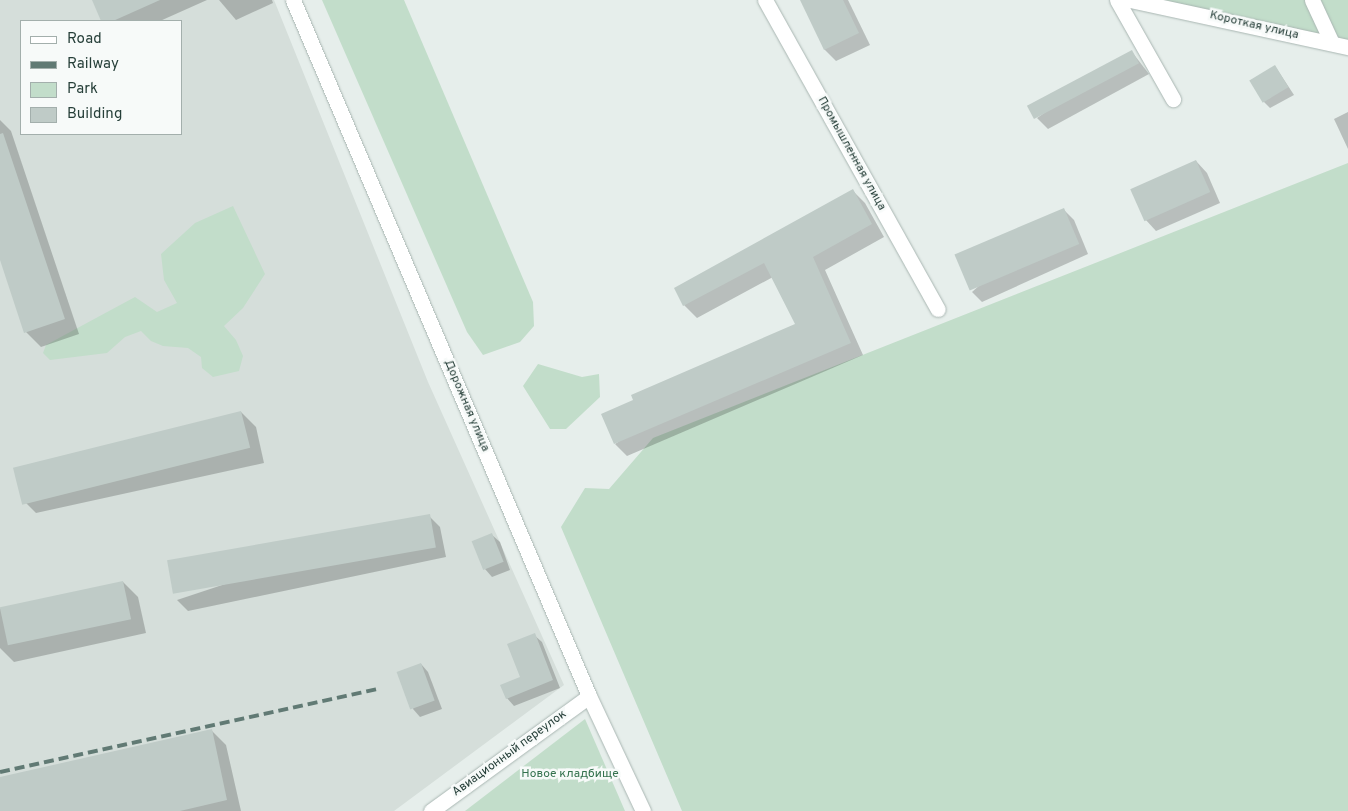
<!DOCTYPE html>
<meta charset="utf-8">
<style>
body{margin:0}
#map{position:relative;width:1348px;height:811px;overflow:hidden;background:#e6eeeb;font-family:Overpass,sans-serif}
div>[style]{position:absolute}
.built>*{inset:0;background:#d5deda}
.green>*{inset:0;background:#c2ddca}
.shadow>*{inset:0;background:#0003}
.building>*{inset:0;background:#bfcbc7;transform-origin:0 0}
.roads{filter:drop-shadow(0 0 1px #a9b6b2) drop-shadow(0 0 1px #a9b6b2)}
.street>*{height:15px;margin:-7.5px;padding:0 7.5px;transform-origin:7.5px;border-radius:7.5px;background:#fff}
.secondary>*{height:15px;margin:-7.5px;padding:0 7.5px;transform-origin:7.5px;border-radius:7.5px;background:#fff}
.rail>*{height:4px;margin-top:-2px;transform-origin:0;background:repeating-linear-gradient(90deg,#617a74 0 10px,transparent 0 15px)}
span{translate:-50% -50%;white-space:nowrap;text-align:center;line-height:1.15;-webkit-text-stroke:5px #f7faf9;paint-order:stroke}
.street-label{font-size:12px;color:#263f39}
.park-label{font-size:12px;color:#34724e}
.legend{position:absolute;left:20px;top:20px;width:162px;height:115px;box-sizing:border-box;background:#f7faf9;border:1px solid #a3afac;margin:0;padding:6px 9px;list-style:none;font-size:15px;color:#263f39}
.legend li{display:flex;align-items:center;gap:10px;height:25px}
.legend b{width:25px;border:1px solid #a3afac}
</style>
<div id="map">
<div class="built">
<i style="clip-path:polygon(evenodd,0 0,274px 0,428px 382px,564px 685px,394px 811px,0 811px,0 0,21px 21px,181px 21px,181px 134px,21px 134px,21px 21px)"></i>
</div>
<div class="green">
<i style="clip-path:polygon(322px 0,404px 0,533px 302px,534px 326px,520px 342px,483px 355px,467px 332px)"></i>
<i style="clip-path:polygon(1152px 0,1348px 0,1348px 44px)"></i>
<i style="clip-path:polygon(1348px 163px,1348px 811px,682px 811px,561px 527px,585px 488px,609px 489px,653px 438px)"></i>
<i style="clip-path:polygon(233px 206px,265px 274px,243px 308px,224px 326px,236px 340px,243px 356px,239px 371px,213px 377px,202px 368px,201px 357px,188px 348px,163px 346px,151px 341px,141px 331px,125px 337px,107px 353px,50px 360px,43px 353px,46px 345px,135px 297px,157px 312px,177px 303px,164px 280px,161px 254px,195px 223px)"></i>
<i style="clip-path:polygon(538px 364px,582px 377px,599px 374px,600px 397px,566px 429px,550px 429px,523px 386px)"></i>
<i style="clip-path:polygon(585px 719px,625px 811px,465px 811px)"></i>
</div>
<div class="shadow">
<i style="clip-path:polygon(93px 0,207px 0,160px 21px,103px 21px)"></i>
<i style="clip-path:polygon(219px 0,272px 0,273px 3px,236px 20px)"></i>
<i style="clip-path:polygon(801px 0,848px 0,870px 45px,836px 61px,825px 50px)"></i>
<i style="clip-path:polygon(1132px 52px,1149px 74px,1048px 129px,1037px 118px)"></i>
<i style="clip-path:polygon(1275px 66px,1294px 95px,1270px 108px,1263px 101px)"></i>
<i style="clip-path:polygon(1348px 112px,1348px 149px,1334px 119px)"></i>
<i style="clip-path:polygon(0 120px,11px 131px,79px 334px,41px 347px,26px 332px,0 256px)"></i>
<i style="clip-path:polygon(1196px 161px,1207px 173px,1220px 203px,1156px 231px,1145px 219px)"></i>
<i style="clip-path:polygon(853px 191px,865px 203px,884px 237px,825px 270px,863px 355px,627px 456px,615px 444px,797px 325px,773px 277px,697px 318px,684px 305px)"></i>
<i style="clip-path:polygon(1064px 210px,1074px 220px,1088px 254px,982px 302px,972px 292px)"></i>
<i style="clip-path:polygon(241px 412px,256px 427px,264px 463px,36px 513px,21px 498px)"></i>
<i style="clip-path:polygon(429px 516px,440px 527px,446px 557px,188px 611px,177px 600px)"></i>
<i style="clip-path:polygon(492px 535px,500px 542px,510px 570px,492px 577px,485px 569px)"></i>
<i style="clip-path:polygon(123px 582px,138px 597px,146px 633px,14px 662px,0 648px,0 609px)"></i>
<i style="clip-path:polygon(534px 635px,542px 642px,560px 688px,514px 706px,507px 698px,521px 677px)"></i>
<i style="clip-path:polygon(421px 664px,428px 672px,442px 709px,420px 717px,413px 709px)"></i>
<i style="clip-path:polygon(211px 730px,226px 745px,241px 811px,0 811px,0 778px)"></i>
</div>
<div class="building">
<i style="clip-path:polygon(92px 0,160px 0,113px 21px,101px 21px)"></i>
<i style="clip-path:polygon(800px 0,843px 0,859px 33px,824px 50px)"></i>
<i style="left:1132px;top:50px;width:15px;height:119px;rotate:62deg"></i>
<i style="left:1275px;top:65px;width:26px;height:30px;rotate:59deg"></i>
<i style="clip-path:polygon(3px 133px,65px 319px,24px 333px,0 260px,0 134px)"></i>
<i style="left:1196px;top:160px;width:35px;height:72px;rotate:66deg"></i>
<i style="clip-path:polygon(853px 189px,872px 224px,813px 257px,851px 343px,614px 444px,601px 414px,633px 400px,631px 395px,795px 324px,764px 263px,683px 306px,674px 288px)"></i>
<i style="left:1064px;top:208px;width:39px;height:119px;rotate:67deg"></i>
<i style="left:241px;top:411px;width:38px;height:235px;rotate:76deg"></i>
<i style="left:430px;top:514px;width:34px;height:267px;rotate:80deg"></i>
<i style="left:492px;top:533px;width:31px;height:22px;rotate:68deg"></i>
<i style="left:123px;top:581px;width:39px;height:126px;rotate:78deg"></i>
<i style="clip-path:polygon(535px 633px,553px 680px,506px 699px,500px 685px,520px 677px,507px 644px)"></i>
<i style="left:421px;top:663px;width:40px;height:26px;rotate:70deg"></i>
<i style="clip-path:polygon(212px 729px,227px 800px,180px 811px,0 811px,0 777px)"></i>
</div>
<div class="roads">
<div class="street">
<i style="left:765px;top:0;width:354px;rotate:60.8deg"></i>
<i style="left:1117px;top:0;width:114px;rotate:60.5deg"></i>
<i style="left:1130px;top:0;width:223px;rotate:12.2deg"></i>
<i style="left:1312px;top:0;width:47px;rotate:65.1deg"></i>
<i style="left:431px;top:811px;width:195px;rotate:-36deg"></i>
</div>
<div class="secondary">
<i style="left:293px;top:0;width:756px;rotate:66.96deg"></i>
<i style="left:589px;top:696px;width:127px;rotate:64.8deg"></i>
</div>
</div>
<div class="rail">
<i style="left:0;top:772px;width:387px;rotate:-12.4deg"></i>
</div>
<div class="street-label">
<span style="left:1254px;top:26px;rotate:13deg">Короткая улица</span>
<span style="left:851px;top:154px;rotate:61deg">Промышленная улица</span>
<span style="left:466px;top:406px;rotate:67deg">Дорожная улица</span>
<span style="left:510px;top:754px;rotate:-36deg">Авиационный переулок</span>
</div>
<div class="park-label">
<span style="left:570px;top:775px">Новое кладбище</span>
</div>
<ul class="legend">
<li><b style="height:6px;background:#fff"></b>Road</li>
<li><b style="height:6px;background:#617a74"></b>Railway</li>
<li><b style="height:14px;background:#c2ddca"></b>Park</li>
<li><b style="height:14px;background:#bfcbc7"></b>Building</li>
</ul>
</div>
